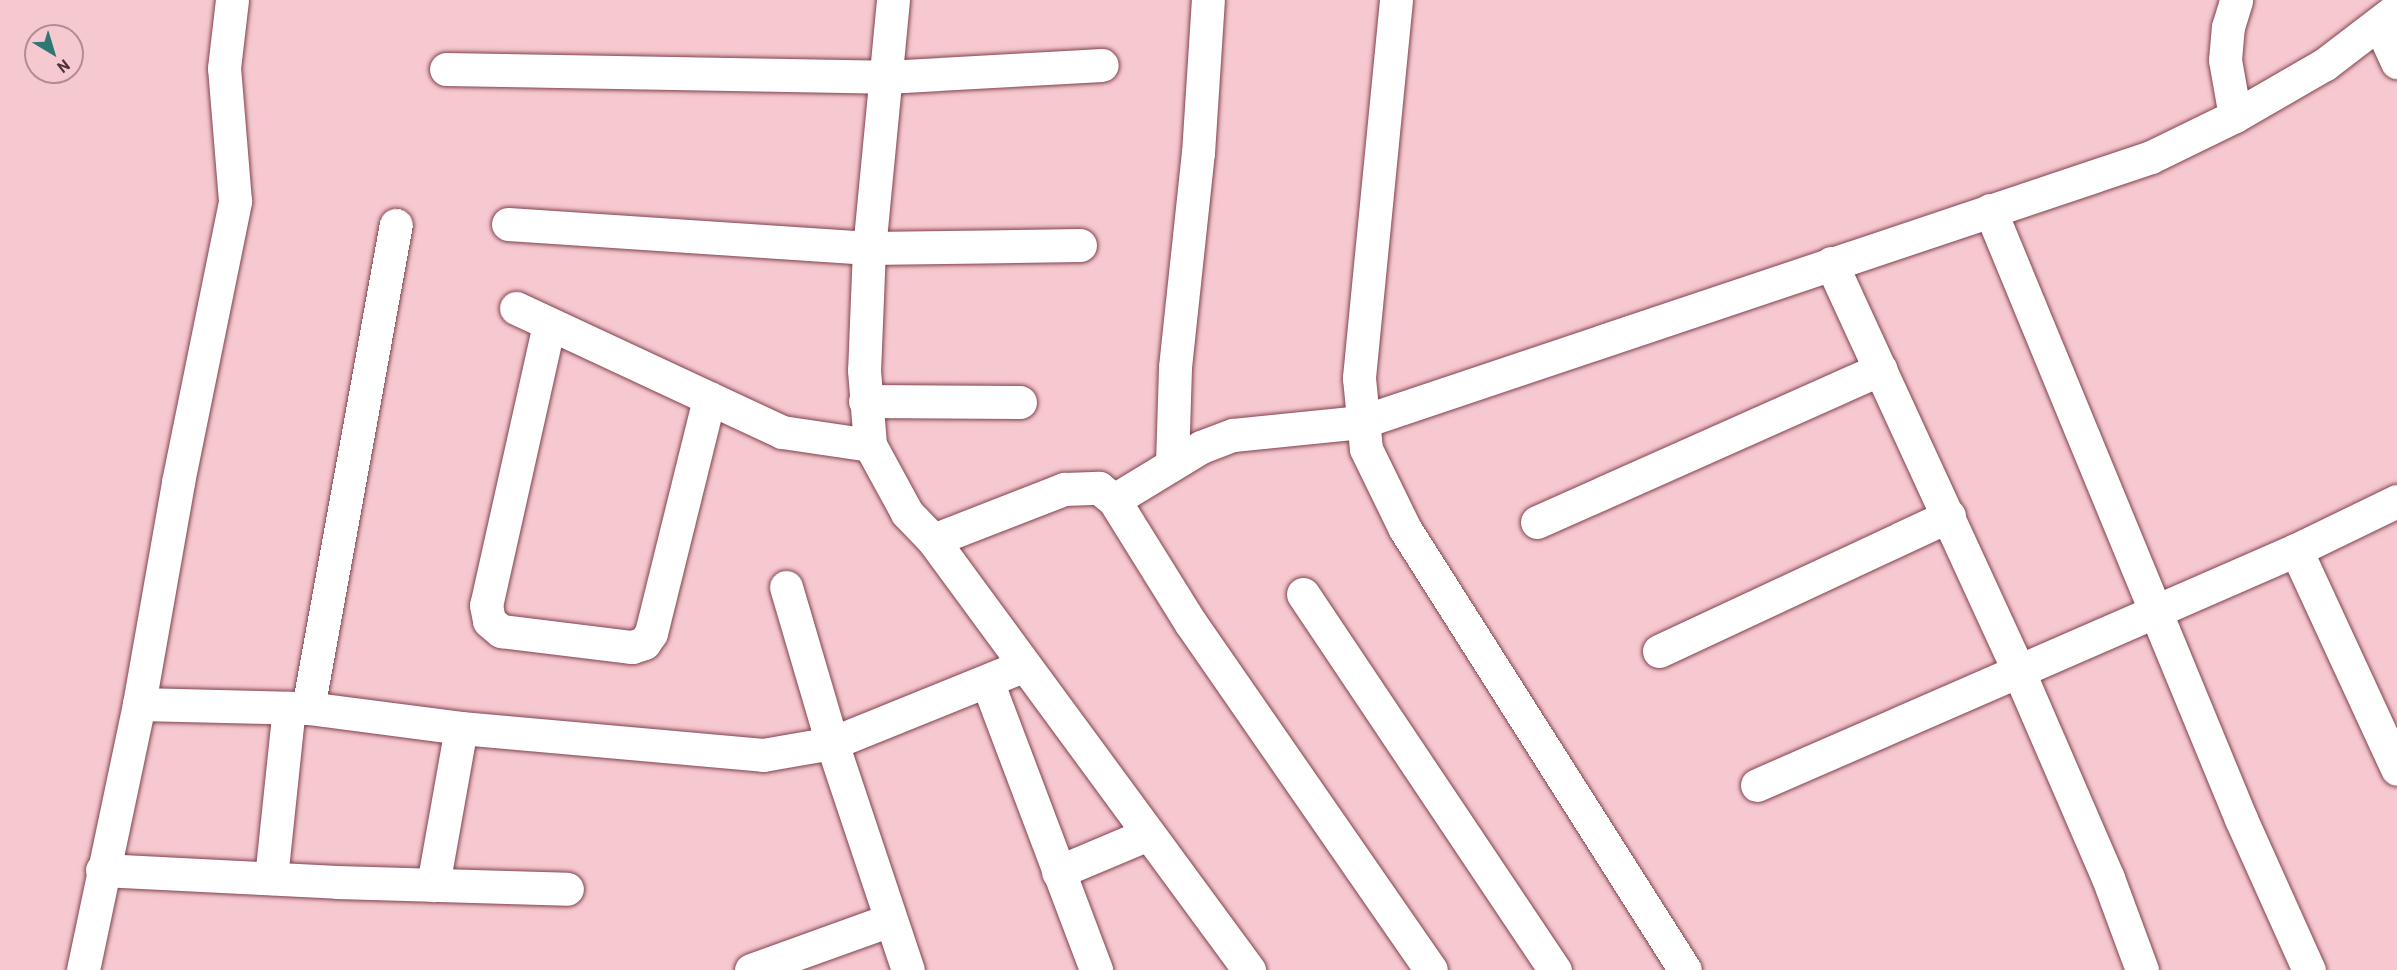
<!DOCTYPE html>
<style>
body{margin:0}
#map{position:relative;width:2397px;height:970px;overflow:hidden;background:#f6c8cf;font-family:Barlow,sans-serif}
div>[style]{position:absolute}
.roads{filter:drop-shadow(0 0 2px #81424e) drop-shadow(0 0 2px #81424e)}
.minor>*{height:33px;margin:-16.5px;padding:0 16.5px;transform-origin:16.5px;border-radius:16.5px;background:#fff}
span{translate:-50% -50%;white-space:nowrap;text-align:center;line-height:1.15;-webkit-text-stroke:4.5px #f6c8cf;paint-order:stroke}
.north{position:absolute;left:24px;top:24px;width:60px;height:60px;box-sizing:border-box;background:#f6c8cf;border:2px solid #b48c92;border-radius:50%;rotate:142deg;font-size:16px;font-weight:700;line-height:24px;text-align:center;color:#503237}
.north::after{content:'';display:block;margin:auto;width:21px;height:27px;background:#2f7772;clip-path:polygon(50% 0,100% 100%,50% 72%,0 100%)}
</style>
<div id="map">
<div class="roads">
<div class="minor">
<i style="left:893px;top:0;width:249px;rotate:95.5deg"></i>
<i style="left:869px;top:248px;width:122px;rotate:92.3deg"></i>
<i style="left:864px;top:370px;width:75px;rotate:85.4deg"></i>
<i style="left:870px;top:445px;width:77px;rotate:61.4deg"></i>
<i style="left:907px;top:513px;width:37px;rotate:46deg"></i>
<i style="left:933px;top:540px;width:534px;rotate:53.69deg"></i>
<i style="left:1396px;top:0;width:380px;rotate:95.6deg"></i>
<i style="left:1359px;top:378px;width:71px;rotate:84.4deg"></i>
<i style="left:1366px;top:449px;width:89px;rotate:64deg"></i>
<i style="left:1405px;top:529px;width:522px;rotate:57.59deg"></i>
<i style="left:2380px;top:25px;width:41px;rotate:65.3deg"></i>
<i style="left:446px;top:69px;width:440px;rotate:1deg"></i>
<i style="left:886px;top:77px;width:216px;rotate:-3.2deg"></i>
<i style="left:2235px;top:116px;width:57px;rotate:-100.1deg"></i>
<i style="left:2225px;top:60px;width:33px;rotate:-85deg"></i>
<i style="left:2228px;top:27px;width:28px;rotate:-73deg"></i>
<i style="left:1990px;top:210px;width:659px;rotate:67.6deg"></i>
<i style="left:2241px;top:819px;width:166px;rotate:65.8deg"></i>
<i style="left:508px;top:224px;width:362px;rotate:3.8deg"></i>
<i style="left:869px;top:248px;width:211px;rotate:-0.8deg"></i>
<i style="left:1831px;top:263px;width:448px;rotate:65.3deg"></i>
<i style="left:2018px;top:670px;width:227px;rotate:66.6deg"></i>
<i style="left:2108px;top:878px;width:98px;rotate:69.7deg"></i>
<i style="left:516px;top:308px;width:293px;rotate:25deg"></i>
<i style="left:782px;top:432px;width:89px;rotate:8.4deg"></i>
<i style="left:549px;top:324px;width:288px;rotate:102.6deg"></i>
<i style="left:486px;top:605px;width:16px;rotate:79deg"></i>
<i style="left:489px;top:621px;width:16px;rotate:40deg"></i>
<i style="left:501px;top:631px;width:132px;rotate:7deg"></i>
<i style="left:632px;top:647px;width:13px;rotate:-18deg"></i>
<i style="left:644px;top:643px;width:12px;rotate:-55deg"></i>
<i style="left:651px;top:633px;width:242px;rotate:-76.1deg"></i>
<i style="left:865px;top:401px;width:155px;rotate:0.4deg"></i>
<i style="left:1172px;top:463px;width:96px;rotate:-88.2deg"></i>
<i style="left:1175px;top:367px;width:215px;rotate:-83.9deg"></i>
<i style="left:1198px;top:153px;width:153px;rotate:-86.3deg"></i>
<i style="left:1114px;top:500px;width:102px;rotate:-31.3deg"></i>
<i style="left:1201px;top:447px;width:34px;rotate:-21deg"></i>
<i style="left:1233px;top:435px;width:129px;rotate:-5.8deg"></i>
<i style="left:1361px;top:422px;width:833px;rotate:-18.54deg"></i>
<i style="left:2151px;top:157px;width:93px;rotate:-26deg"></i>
<i style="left:2235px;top:116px;width:104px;rotate:-30deg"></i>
<i style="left:2325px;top:64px;width:91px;rotate:-37.4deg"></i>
<i style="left:1537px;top:522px;width:376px;rotate:-24deg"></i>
<i style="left:933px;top:540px;width:141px;rotate:-21.3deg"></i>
<i style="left:1064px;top:489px;width:35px;rotate:-2deg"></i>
<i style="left:1099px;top:488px;width:19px;rotate:39deg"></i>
<i style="left:1114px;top:500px;width:144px;rotate:58.1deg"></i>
<i style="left:1190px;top:622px;width:423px;rotate:55.3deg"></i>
<i style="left:2296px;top:550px;width:241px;rotate:65.2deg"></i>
<i style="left:786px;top:587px;width:163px;rotate:73.6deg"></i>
<i style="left:832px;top:743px;width:239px;rotate:71.5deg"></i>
<i style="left:1303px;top:594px;width:453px;rotate:56.2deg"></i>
<i style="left:1659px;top:651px;width:320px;rotate:-25deg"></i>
<i style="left:987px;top:681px;width:309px;rotate:69.3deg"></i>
<i style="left:139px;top:704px;width:169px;rotate:1.4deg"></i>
<i style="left:308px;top:708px;width:154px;rotate:7.4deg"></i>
<i style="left:461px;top:728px;width:303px;rotate:5.1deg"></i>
<i style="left:763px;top:755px;width:70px;rotate:-9.9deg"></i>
<i style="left:832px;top:743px;width:206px;rotate:-22deg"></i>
<i style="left:308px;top:708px;width:491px;rotate:-79.7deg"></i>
<i style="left:1757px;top:785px;width:588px;rotate:-23.56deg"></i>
<i style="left:2296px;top:550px;width:112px;rotate:-25.9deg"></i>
<i style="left:102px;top:870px;width:235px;rotate:2.9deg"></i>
<i style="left:337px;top:882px;width:230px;rotate:1.7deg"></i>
<i style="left:1058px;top:872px;width:98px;rotate:-22.9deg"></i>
<i style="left:271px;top:878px;width:171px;rotate:-84deg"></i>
<i style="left:433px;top:885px;width:159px;rotate:-79.9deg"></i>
<i style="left:83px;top:970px;width:272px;rotate:-78.1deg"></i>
<i style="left:139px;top:704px;width:225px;rotate:-80deg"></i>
<i style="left:178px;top:482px;width:287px;rotate:-78.5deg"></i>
<i style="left:235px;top:201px;width:133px;rotate:-94.7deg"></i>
<i style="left:224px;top:68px;width:68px;rotate:-83.3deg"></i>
<i style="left:751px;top:970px;width:148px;rotate:-19.8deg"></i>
</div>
</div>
<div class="north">N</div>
</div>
